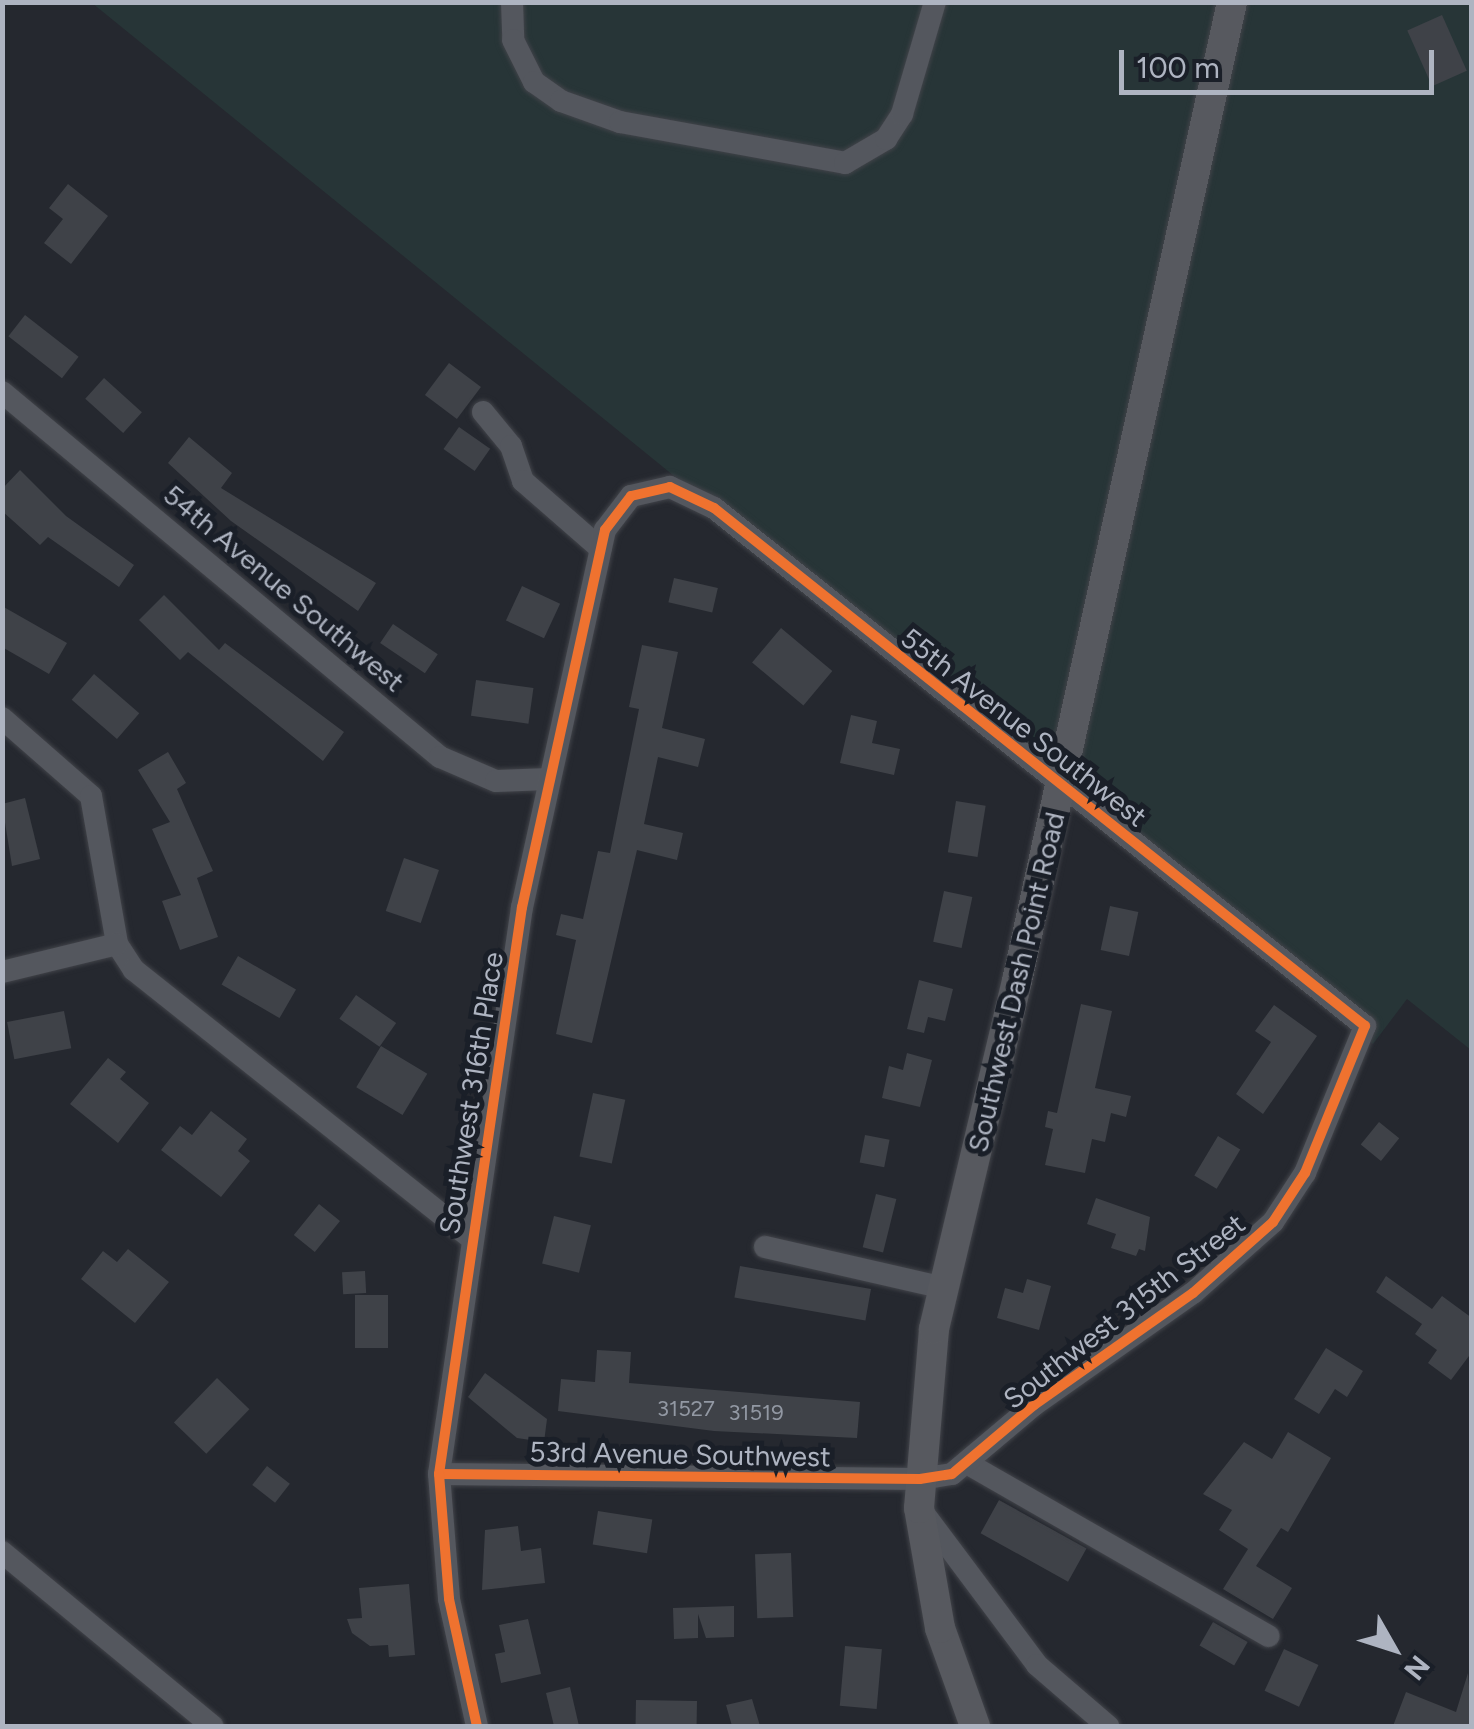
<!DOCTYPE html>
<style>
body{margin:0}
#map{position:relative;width:1474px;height:1729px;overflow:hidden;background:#25282f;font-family:Figtree,sans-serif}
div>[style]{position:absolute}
.green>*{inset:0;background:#273537}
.building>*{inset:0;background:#3f4248;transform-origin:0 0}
.roads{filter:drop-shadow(0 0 2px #414349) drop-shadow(0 0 2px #414349)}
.minor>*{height:22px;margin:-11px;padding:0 11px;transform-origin:11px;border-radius:11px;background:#54575e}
.major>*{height:30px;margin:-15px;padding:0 15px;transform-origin:15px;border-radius:15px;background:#57595f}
.cycleway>*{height:10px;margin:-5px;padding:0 5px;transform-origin:5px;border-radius:5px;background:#ef722f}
span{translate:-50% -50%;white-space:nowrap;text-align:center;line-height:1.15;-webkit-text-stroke:10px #1a1f28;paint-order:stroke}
.number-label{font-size:22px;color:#9298a3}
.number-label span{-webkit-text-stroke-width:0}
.street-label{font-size:28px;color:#aeb4c1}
.frame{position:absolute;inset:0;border:5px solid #aeb4c1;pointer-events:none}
.north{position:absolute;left:1344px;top:1599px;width:100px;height:100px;-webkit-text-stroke:8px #1a1f28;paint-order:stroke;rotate:129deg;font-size:28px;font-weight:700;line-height:40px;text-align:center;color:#aeb4c1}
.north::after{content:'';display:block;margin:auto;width:35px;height:45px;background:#aeb4c1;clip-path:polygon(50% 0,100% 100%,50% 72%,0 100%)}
.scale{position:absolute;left:1119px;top:50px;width:315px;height:45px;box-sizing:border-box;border:5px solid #aeb4c1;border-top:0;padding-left:12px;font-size:30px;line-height:35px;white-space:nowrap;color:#aeb4c1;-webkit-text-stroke:8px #1a1f28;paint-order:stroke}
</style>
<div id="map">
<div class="green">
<i style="clip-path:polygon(92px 3px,1471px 3px,1471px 1050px,1407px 999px,1373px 1044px)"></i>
</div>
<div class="building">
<i style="left:1442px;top:15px;width:61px;height:38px;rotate:66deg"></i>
<i style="clip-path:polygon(68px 184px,108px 216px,71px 264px,44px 243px,63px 219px,49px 208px)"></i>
<i style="left:25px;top:315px;width:68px;height:27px;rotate:38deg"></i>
<i style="left:449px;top:363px;width:40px;height:40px;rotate:37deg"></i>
<i style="left:104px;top:378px;width:51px;height:28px;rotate:42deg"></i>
<i style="left:459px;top:427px;width:38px;height:27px;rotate:35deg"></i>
<i style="clip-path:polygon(189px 437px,232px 473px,221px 488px,376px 583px,358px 611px,231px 521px,168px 463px)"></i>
<i style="clip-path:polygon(20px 470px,66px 516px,134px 565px,119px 587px,48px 537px,40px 545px,2px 511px,2px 489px)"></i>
<i style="left:674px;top:578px;width:45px;height:25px;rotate:13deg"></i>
<i style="left:522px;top:586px;width:42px;height:38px;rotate:25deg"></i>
<i style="clip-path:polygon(164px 595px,219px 650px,225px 643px,344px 732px,323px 761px,188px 652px,180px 660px,139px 620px)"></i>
<i style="clip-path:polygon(2px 606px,67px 643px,49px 674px,2px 647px)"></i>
<i style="left:393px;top:624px;width:54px;height:23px;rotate:34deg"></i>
<i style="left:781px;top:628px;width:67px;height:45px;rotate:40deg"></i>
<i style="clip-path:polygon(642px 645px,678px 652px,662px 728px,705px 739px,698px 767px,658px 757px,644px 824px,683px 833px,677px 860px,637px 850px,592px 1043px,556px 1034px,576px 940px,556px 935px,561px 914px,583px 919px,598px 851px,610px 853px,639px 709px,629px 707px)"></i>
<i style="left:94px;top:674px;width:60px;height:34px;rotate:41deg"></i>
<i style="left:476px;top:680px;width:58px;height:36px;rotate:8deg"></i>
<i style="clip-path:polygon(851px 715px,877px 721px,872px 743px,900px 749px,894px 775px,840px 763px)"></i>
<i style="clip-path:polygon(168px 752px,186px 783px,177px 789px,213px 871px,197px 878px,218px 937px,180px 950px,162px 901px,181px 895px,152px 829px,170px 822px,138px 770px)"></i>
<i style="clip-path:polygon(25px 798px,40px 859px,12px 866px,2px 804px)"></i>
<i style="left:956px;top:801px;width:30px;height:52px;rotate:9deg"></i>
<i style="left:404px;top:858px;width:37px;height:56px;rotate:19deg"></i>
<i style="left:944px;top:891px;width:29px;height:52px;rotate:12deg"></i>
<i style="left:1110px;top:906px;width:29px;height:45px;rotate:12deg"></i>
<i style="left:238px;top:956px;width:67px;height:33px;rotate:30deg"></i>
<i style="clip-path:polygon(919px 980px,953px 989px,945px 1021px,928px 1017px,924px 1033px,907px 1029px)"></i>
<i style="left:356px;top:995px;width:49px;height:29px;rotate:35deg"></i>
<i style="clip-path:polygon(1081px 1004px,1112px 1011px,1095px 1088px,1131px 1096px,1126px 1117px,1111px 1113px,1105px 1142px,1092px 1139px,1085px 1173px,1045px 1165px,1053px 1129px,1045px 1127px,1048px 1111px,1057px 1113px)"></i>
<i style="clip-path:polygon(1274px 1005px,1317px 1036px,1263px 1114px,1236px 1094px,1271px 1042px,1255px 1031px)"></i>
<i style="left:64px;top:1011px;width:38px;height:58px;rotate:79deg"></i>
<i style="left:381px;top:1046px;width:54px;height:48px;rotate:31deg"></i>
<i style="clip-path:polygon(907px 1053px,932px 1060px,920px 1107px,882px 1098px,889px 1066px,903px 1070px)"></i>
<i style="clip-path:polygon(108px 1058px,126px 1072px,120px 1079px,149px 1103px,118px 1143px,70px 1104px)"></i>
<i style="left:593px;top:1093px;width:33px;height:65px;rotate:12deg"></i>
<i style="clip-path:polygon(211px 1111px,247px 1139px,238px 1151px,250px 1161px,221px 1197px,161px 1150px,180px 1126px,192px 1135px)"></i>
<i style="left:1379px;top:1122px;width:26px;height:29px;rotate:39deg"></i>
<i style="left:865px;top:1135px;width:25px;height:28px;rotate:11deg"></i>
<i style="left:1218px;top:1136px;width:26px;height:46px;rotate:31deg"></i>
<i style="left:876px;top:1194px;width:21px;height:55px;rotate:14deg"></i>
<i style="clip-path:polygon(1096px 1198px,1150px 1217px,1145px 1251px,1139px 1249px,1136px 1256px,1111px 1248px,1116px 1234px,1087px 1224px)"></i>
<i style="left:319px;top:1204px;width:27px;height:40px;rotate:39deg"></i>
<i style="left:554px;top:1216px;width:38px;height:49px;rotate:14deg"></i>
<i style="clip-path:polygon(128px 1249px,169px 1282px,135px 1323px,81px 1279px,103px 1251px,117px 1262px)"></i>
<i style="left:740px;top:1266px;width:133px;height:32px;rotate:10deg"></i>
<i style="left:365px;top:1271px;width:22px;height:23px;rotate:87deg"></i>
<i style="clip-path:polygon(1386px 1276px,1432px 1309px,1442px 1296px,1472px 1318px,1472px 1352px,1451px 1380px,1428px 1363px,1437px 1350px,1415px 1334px,1422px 1324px,1376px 1292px)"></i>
<i style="clip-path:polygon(1027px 1279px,1051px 1286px,1039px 1330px,997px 1318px,1005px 1288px,1023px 1293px)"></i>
<i style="left:355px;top:1295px;width:33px;height:53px"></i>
<i style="clip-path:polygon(1326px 1348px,1363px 1371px,1347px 1397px,1335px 1389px,1319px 1414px,1294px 1399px)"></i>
<i style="clip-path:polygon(597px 1350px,631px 1352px,629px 1383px,860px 1402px,857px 1438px,714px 1431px,558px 1411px,561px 1379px,595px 1382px)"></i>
<i style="clip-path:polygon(485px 1373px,547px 1419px,544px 1442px,517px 1438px,468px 1397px)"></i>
<i style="left:217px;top:1378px;width:45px;height:62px;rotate:44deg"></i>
<i style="clip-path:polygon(1288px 1432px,1331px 1458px,1288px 1532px,1281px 1528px,1256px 1566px,1292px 1588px,1273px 1619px,1223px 1589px,1248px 1549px,1219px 1530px,1232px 1510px,1203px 1494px,1244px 1442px,1272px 1459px)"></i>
<i style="left:267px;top:1466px;width:29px;height:24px;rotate:38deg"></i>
<i style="left:999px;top:1500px;width:100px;height:38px;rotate:29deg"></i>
<i style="left:598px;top:1511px;width:55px;height:34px;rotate:9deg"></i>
<i style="clip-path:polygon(518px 1526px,521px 1551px,541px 1548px,545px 1583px,482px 1590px,485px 1530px)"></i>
<i style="left:791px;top:1553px;width:64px;height:36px;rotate:88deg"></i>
<i style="clip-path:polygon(409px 1584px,415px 1655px,389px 1657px,388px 1645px,370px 1646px,352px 1633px,347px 1619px,362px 1618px,359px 1588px)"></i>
<i style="clip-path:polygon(734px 1606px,734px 1637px,706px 1638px,698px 1614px,698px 1638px,674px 1639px,673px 1608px)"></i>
<i style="clip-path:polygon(528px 1619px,541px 1674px,501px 1683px,495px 1654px,505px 1652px,499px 1625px)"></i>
<i style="left:1213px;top:1622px;width:40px;height:27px;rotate:30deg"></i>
<i style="left:845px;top:1646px;width:37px;height:60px;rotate:5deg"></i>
<i style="left:1284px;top:1649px;width:38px;height:46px;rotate:25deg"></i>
<i style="clip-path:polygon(1468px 1673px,1472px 1726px,1393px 1726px,1406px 1692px,1456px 1712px)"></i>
<i style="clip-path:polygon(570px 1687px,579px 1726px,554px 1726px,546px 1693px)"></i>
<i style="clip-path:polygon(752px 1699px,760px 1726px,732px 1726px,726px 1705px)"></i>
<i style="left:636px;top:1700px;width:61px;height:26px;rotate:1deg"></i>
</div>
<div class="roads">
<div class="minor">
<i style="left:512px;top:2px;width:38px;rotate:88deg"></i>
<i style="left:513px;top:40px;width:47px;rotate:63.4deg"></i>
<i style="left:534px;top:82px;width:33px;rotate:35deg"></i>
<i style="left:561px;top:101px;width:63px;rotate:19.6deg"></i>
<i style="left:620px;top:122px;width:229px;rotate:10.3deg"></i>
<i style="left:845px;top:163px;width:48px;rotate:-30.3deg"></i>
<i style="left:886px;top:139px;width:30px;rotate:-57deg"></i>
<i style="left:902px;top:114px;width:117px;rotate:-73.6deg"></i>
<i style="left:2px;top:392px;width:570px;rotate:39.81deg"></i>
<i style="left:440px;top:757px;width:61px;rotate:23.2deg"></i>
<i style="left:496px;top:781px;width:53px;rotate:-2.2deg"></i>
<i style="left:483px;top:412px;width:44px;rotate:50.5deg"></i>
<i style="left:511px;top:446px;width:37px;rotate:71deg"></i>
<i style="left:523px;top:481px;width:103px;rotate:41.1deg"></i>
<i style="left:2px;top:718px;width:118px;rotate:41.2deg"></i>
<i style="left:91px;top:796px;width:150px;rotate:80deg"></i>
<i style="left:117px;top:944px;width:31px;rotate:57deg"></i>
<i style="left:134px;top:970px;width:429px;rotate:38.5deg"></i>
<i style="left:2px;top:972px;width:118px;rotate:-13.7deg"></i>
<i style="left:765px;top:1247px;width:184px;rotate:12.9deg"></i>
<i style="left:970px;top:1465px;width:344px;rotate:29.8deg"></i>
<i style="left:439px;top:1474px;width:481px;rotate:0.6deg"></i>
<i style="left:920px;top:1479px;width:32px;rotate:-9deg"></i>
<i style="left:952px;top:1474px;width:107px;rotate:-40.1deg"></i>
<i style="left:1034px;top:1405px;width:194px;rotate:-35.2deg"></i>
<i style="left:1193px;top:1293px;width:107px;rotate:-41.6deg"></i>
<i style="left:1273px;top:1222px;width:59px;rotate:-56.9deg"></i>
<i style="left:1305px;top:1173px;width:159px;rotate:-67.8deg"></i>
<i style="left:1365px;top:1026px;width:832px;rotate:-141.49deg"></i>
<i style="left:714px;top:508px;width:49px;rotate:-154.5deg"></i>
<i style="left:670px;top:487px;width:40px;rotate:167deg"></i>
<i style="left:631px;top:496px;width:43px;rotate:127.4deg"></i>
<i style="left:605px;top:530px;width:386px;rotate:102.4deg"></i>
<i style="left:522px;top:907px;width:573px;rotate:98.33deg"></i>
<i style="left:439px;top:1474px;width:125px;rotate:85.4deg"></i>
<i style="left:449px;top:1599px;width:130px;rotate:77.6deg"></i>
<i style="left:922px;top:1511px;width:192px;rotate:53.2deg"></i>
<i style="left:1037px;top:1665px;width:94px;rotate:40.7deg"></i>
<i style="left:2px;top:1552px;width:273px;rotate:39.6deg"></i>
</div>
<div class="major">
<i style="left:975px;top:1726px;width:104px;rotate:-109.7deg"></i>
<i style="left:940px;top:1628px;width:122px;rotate:-99.9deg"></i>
<i style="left:919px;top:1508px;width:180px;rotate:-85.2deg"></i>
<i style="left:934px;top:1329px;width:358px;rotate:-76.6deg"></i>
<i style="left:1017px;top:981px;width:1002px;rotate:-77.61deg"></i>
</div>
</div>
<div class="cycleway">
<i style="left:439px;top:1474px;width:481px;rotate:0.6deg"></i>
<i style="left:920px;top:1479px;width:32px;rotate:-9deg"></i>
<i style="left:952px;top:1474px;width:107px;rotate:-40.1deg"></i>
<i style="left:1034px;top:1405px;width:194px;rotate:-35.2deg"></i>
<i style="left:1193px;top:1293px;width:107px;rotate:-41.6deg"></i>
<i style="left:1273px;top:1222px;width:59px;rotate:-56.9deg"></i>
<i style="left:1305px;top:1173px;width:159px;rotate:-67.8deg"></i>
<i style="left:1365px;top:1026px;width:832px;rotate:-141.49deg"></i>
<i style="left:714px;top:508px;width:49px;rotate:-154.5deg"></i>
<i style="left:670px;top:487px;width:40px;rotate:167deg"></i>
<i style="left:631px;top:496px;width:43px;rotate:127.4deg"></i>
<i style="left:605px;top:530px;width:386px;rotate:102.4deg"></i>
<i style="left:522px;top:907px;width:573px;rotate:98.33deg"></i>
<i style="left:439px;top:1474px;width:125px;rotate:85.4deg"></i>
<i style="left:449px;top:1599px;width:130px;rotate:77.6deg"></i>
</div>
<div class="number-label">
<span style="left:686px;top:1409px">31527</span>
<span style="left:756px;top:1413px">31519</span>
</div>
<div class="street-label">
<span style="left:284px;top:588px;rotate:40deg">54th Avenue Southwest</span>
<span style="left:1024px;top:727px;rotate:38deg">55th Avenue Southwest</span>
<span style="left:1016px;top:982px;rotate:-77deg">Southwest Dash Point Road</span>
<span style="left:471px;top:1093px;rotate:-81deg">Southwest 316th Place</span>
<span style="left:1124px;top:1311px;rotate:-38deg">Southwest 315th Street</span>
<span style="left:680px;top:1454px;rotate:1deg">53rd Avenue Southwest</span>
</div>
<div class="frame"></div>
<div class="north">N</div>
<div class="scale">100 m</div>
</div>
